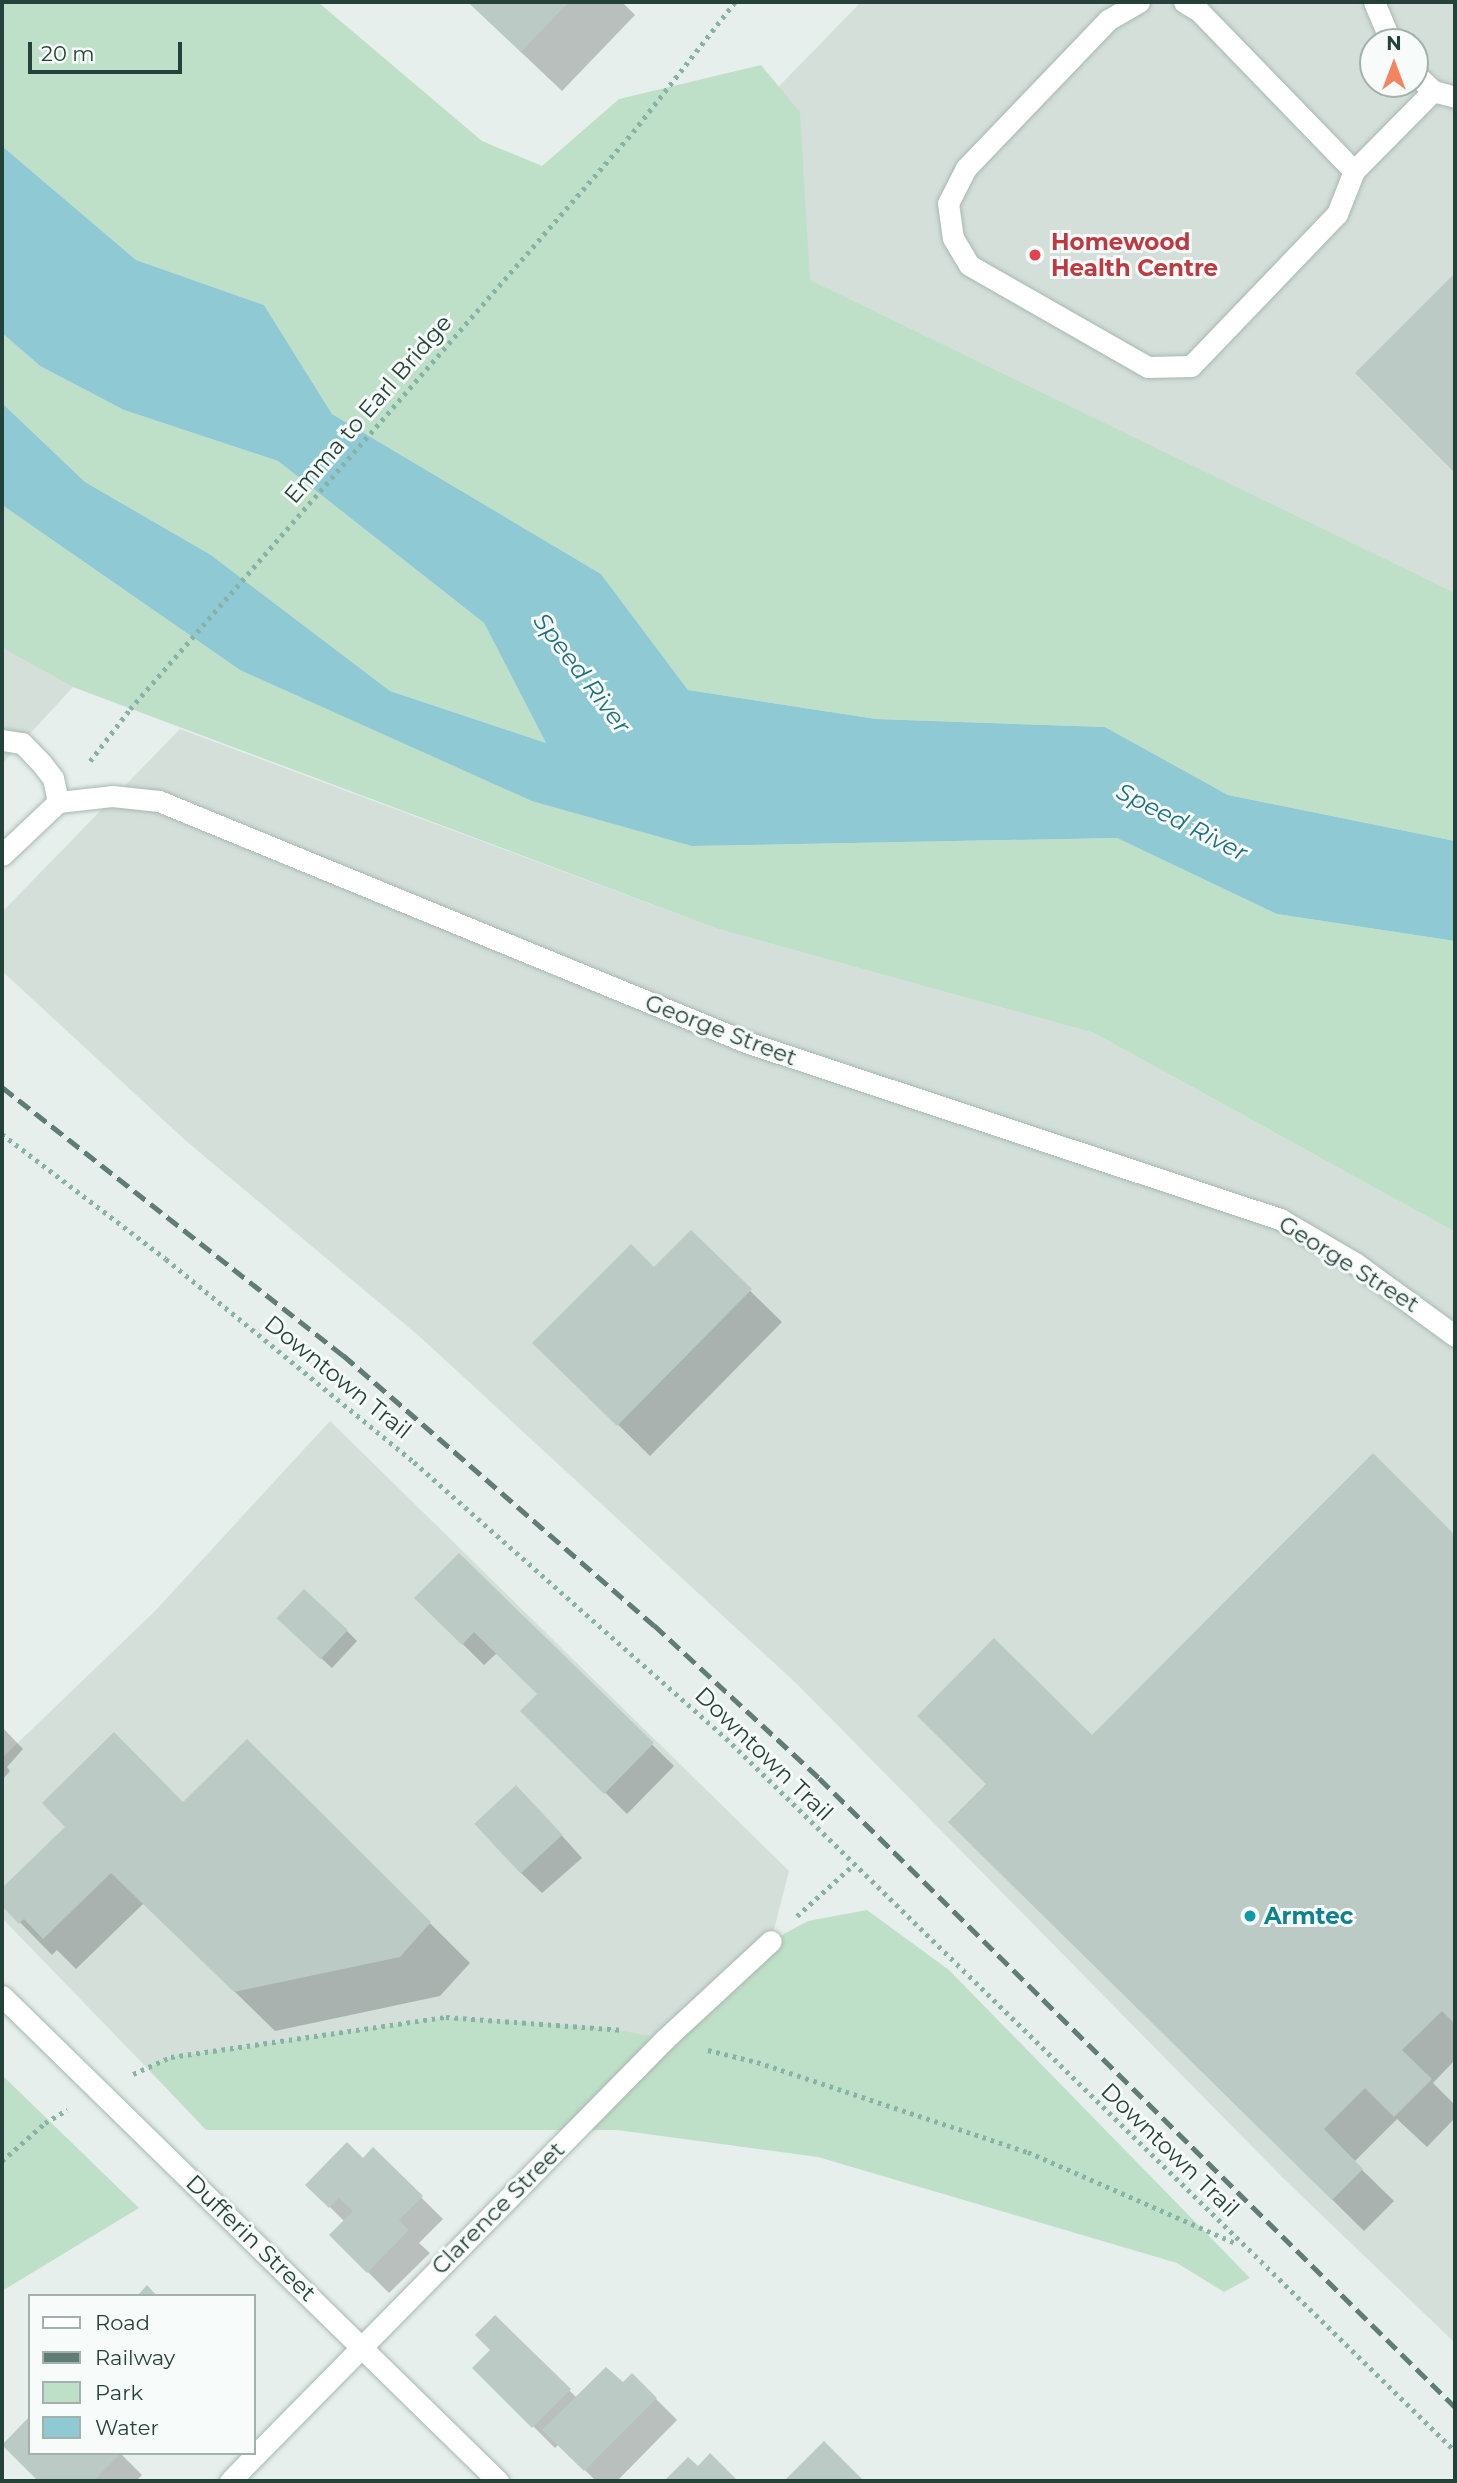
<!DOCTYPE html>
<style>
body{margin:0}
#map{position:relative;width:1457px;height:2483px;overflow:hidden;background:#e6efeb;font-family:Montserrat,sans-serif}
div>[style]{position:absolute}
.built>*{inset:0;background:#d4dfda}
.green>*{inset:0;background:#bfe0c8}
.water>*{inset:0;background:#8ec9d4}
.shadow>*{inset:0;background:#0003}
.building>*{inset:0;background:#bbcac4;transform-origin:0 0}
.path>*{height:4.5px;margin-top:-2.25px;transform-origin:0;background:repeating-linear-gradient(90deg,#86b3a5 0 3.5px,transparent 0 8.5px)}
.roads{filter:drop-shadow(0 0 2px #a8b8b2) drop-shadow(0 0 2px #a8b8b2)}
.lane>*{height:21px;margin:-10.5px;padding:0 10.5px;transform-origin:10.5px;border-radius:10.5px;background:#fff}
.street>*{height:21px;margin:-10.5px;padding:0 10.5px;transform-origin:10.5px;border-radius:10.5px;background:#fff}
.rail>*{height:5px;margin-top:-2.5px;transform-origin:0;background:repeating-linear-gradient(90deg,#5f7d75 0 14px,transparent 0 21px)}
.dots>*{width:19px;height:19px;translate:-50% -50%;box-sizing:border-box;border:4px solid #f7fbf9;border-radius:50%}
span{translate:-50% -50%;white-space:nowrap;text-align:center;line-height:1.15;-webkit-text-stroke:6px #f7fbf9;paint-order:stroke}
.health-label{font-size:23px;color:#be3a42;font-weight:700}
.left{translate:0 -50%;text-align:left}
.street-label{font-size:23px;color:#24423a}
.culture-label{font-size:23px;color:#0d838f;font-weight:700}
.water-label{font-size:24px;color:#1c6f80;font-style:italic}
.frame{position:absolute;inset:0;border:4px solid #24423a;pointer-events:none}
.legend{position:absolute;left:28px;top:2294px;width:228px;height:161px;box-sizing:border-box;background:#f7fbf9;border:2px solid #a3b1ad;margin:0;padding:9px 12px;list-style:none;font-size:21px;color:#24423a}
.legend li{display:flex;align-items:center;gap:14px;height:35px}
.legend b{width:35px;border:2px solid #a3b1ad}
.north{position:absolute;left:1359px;top:28px;width:70px;height:70px;box-sizing:border-box;background:#f7fbf9;border:2px solid #a3b1ad;border-radius:50%;rotate:0deg;font-size:19px;font-weight:700;line-height:28px;text-align:center;color:#24423a}
.north::after{content:'';display:block;margin:auto;width:24px;height:32px;background:#f4845f;clip-path:polygon(50% 0,100% 100%,50% 72%,0 100%)}
.scale{position:absolute;left:28px;top:42px;width:154px;height:32px;box-sizing:border-box;border:4px solid #24423a;border-top:0;padding-left:9px;font-size:21px;line-height:24px;white-space:nowrap;color:#24423a;-webkit-text-stroke:5px #f7fbf9;paint-order:stroke}
</style>
<div id="map">
<div class="built">
<i style="clip-path:polygon(evenodd,861px 2px,1455px 2px,1455px 810px,448px 426px,861px 2px,1373px 42px,1415px 42px,1415px 84px,1373px 84px,1373px 42px)"></i>
<i style="clip-path:polygon(2px 648px,73px 687px,2px 764px)"></i>
<i style="clip-path:polygon(180px 729px,718px 929px,1094px 1033px,1455px 1232px,1455px 2343px,1282px 2177px,798px 1685px,419px 1336px,185px 1140px,2px 971px,2px 912px)"></i>
<i style="clip-path:polygon(330px 1421px,789px 1871px,771px 1941px,665px 2039px,446px 2017px,172px 2057px,147px 2068px,2px 1918px,2px 1758px,155px 1611px)"></i>
</div>
<div class="green">
<i style="clip-path:polygon(2px 2px,318px 2px,482px 141px,542px 166px,619px 99px,761px 65px,800px 112px,810px 280px,1455px 593px,1455px 841px,1228px 795px,1105px 727px,876px 719px,688px 690px,601px 574px,332px 414px,264px 305px,136px 260px,2px 146px)"></i>
<i style="clip-path:polygon(2px 333px,40px 366px,124px 410px,278px 461px,484px 623px,546px 743px,390px 691px,211px 555px,85px 482px,2px 403px)"></i>
<i style="clip-path:polygon(2px 505px,240px 670px,692px 846px,1117px 838px,1277px 914px,1455px 941px,1455px 1232px,1094px 1033px,718px 929px,73px 687px,2px 648px)"></i>
<i style="clip-path:polygon(867px 1910px,949px 1970px,1250px 2278px,1224px 2292px,1177px 2263px,818px 2157px,617px 2130px,206px 2130px,147px 2068px,171px 2057px,446px 2017px,608px 2028px,665px 2039px,771px 1941px,808px 1921px)"></i>
<i style="clip-path:polygon(2px 2075px,139px 2208px,2px 2291px)"></i>
</div>
<div class="water">
<i style="clip-path:polygon(2px 146px,136px 260px,264px 305px,332px 414px,601px 574px,688px 690px,876px 719px,1105px 727px,1228px 795px,1455px 841px,1455px 941px,1277px 914px,1117px 838px,692px 846px,532px 801px,240px 670px,2px 505px,2px 403px,85px 482px,211px 555px,390px 691px,546px 743px,484px 623px,278px 461px,124px 410px,40px 366px,2px 333px)"></i>
</div>
<div class="shadow">
<i style="clip-path:polygon(468px 2px,622px 2px,635px 15px,562px 91px)"></i>
<i style="clip-path:polygon(1455px 276px,1455px 471px,1358px 373px)"></i>
<i style="clip-path:polygon(691px 1233px,782px 1322px,650px 1456px,535px 1343px,654px 1270px)"></i>
<i style="clip-path:polygon(1373px 1456px,1455px 1537px,1455px 2060px,1433px 2083px,1455px 2105px,1455px 2118px,1427px 2147px,1397px 2119px,1354px 2162px,1394px 2201px,1364px 2231px,951px 1822px,1092px 1738px)"></i>
<i style="clip-path:polygon(459px 1555px,674px 1766px,627px 1814px,523px 1711px,540px 1694px,497px 1653px,484px 1665px,416px 1598px)"></i>
<i style="clip-path:polygon(290px 1630px,347px 1631px,357px 1641px,332px 1668px)"></i>
<i style="clip-path:polygon(2px 1727px,23px 1749px,7px 1767px,10px 1771px,2px 1780px)"></i>
<i style="clip-path:polygon(247px 1741px,470px 1963px,440px 1996px,275px 2031px,144px 1903px,76px 1969px,57px 1950px,52px 1955px,2px 1904px,2px 1891px,67px 1827px,183px 1804px)"></i>
<i style="clip-path:polygon(538px 1809px,582px 1858px,542px 1893px,520px 1872px)"></i>
<i style="clip-path:polygon(373px 2150px,443px 2219px,419px 2243px,430px 2253px,389px 2293px,331px 2235px,345px 2222px,308px 2185px,363px 2160px)"></i>
<i style="clip-path:polygon(495px 2317px,577px 2398px,623px 2385px,632px 2375px,677px 2420px,617px 2481px,596px 2481px,559px 2444px,555px 2448px,475px 2368px,492px 2350px)"></i>
<i style="clip-path:polygon(4px 2445px,30px 2453px,120px 2453px,142px 2475px,136px 2481px,40px 2481px)"></i>
</div>
<div class="building">
<i style="clip-path:polygon(468px 2px,569px 2px,521px 52px)"></i>
<i style="clip-path:polygon(1455px 273px,1455px 473px,1355px 373px)"></i>
<i style="clip-path:polygon(691px 1230px,752px 1289px,617px 1426px,532px 1343px,631px 1244px,654px 1267px)"></i>
<i style="clip-path:polygon(1373px 1453px,1455px 1535px,1455px 2024px,1442px 2011px,1402px 2050px,1432px 2079px,1394px 2117px,1365px 2088px,1324px 2129px,1363px 2169px,1332px 2200px,948px 1822px,986px 1784px,917px 1716px,994px 1638px,1092px 1735px)"></i>
<i style="clip-path:polygon(459px 1553px,654px 1743px,604px 1794px,520px 1711px,537px 1694px,474px 1632px,462px 1645px,414px 1598px)"></i>
<i style="left:304px;top:1589px;width:60px;height:40px;rotate:43deg"></i>
<i style="clip-path:polygon(114px 1732px,183px 1802px,247px 1739px,431px 1922px,400px 1957px,234px 1992px,111px 1873px,43px 1939px,24px 1919px,19px 1924px,2px 1906px,2px 1888px,65px 1827px,42px 1803px)"></i>
<i style="left:516px;top:1785px;width:68px;height:57px;rotate:47deg"></i>
<i style="clip-path:polygon(347px 2142px,363px 2158px,373px 2147px,423px 2196px,399px 2220px,409px 2230px,367px 2273px,329px 2235px,353px 2211px,339px 2198px,329px 2208px,305px 2185px)"></i>
<i style="clip-path:polygon(147px 2285px,157px 2296px,137px 2296px)"></i>
<i style="clip-path:polygon(495px 2315px,571px 2389px,532px 2428px,472px 2368px,490px 2350px,475px 2335px)"></i>
<i style="clip-path:polygon(606px 2367px,623px 2382px,632px 2373px,657px 2398px,584px 2471px,542px 2430px)"></i>
<i style="clip-path:polygon(30px 2416px,30px 2453px,121px 2453px,93px 2481px,38px 2481px,2px 2445px)"></i>
<i style="clip-path:polygon(824px 2441px,864px 2481px,784px 2481px)"></i>
<i style="clip-path:polygon(710px 2453px,738px 2481px,664px 2481px,688px 2457px,698px 2466px)"></i>
</div>
<div class="path">
<i style="left:90px;top:761px;width:66px;rotate:-52.4deg"></i>
<i style="left:130px;top:709px;width:765px;rotate:-48.92deg"></i>
<i style="left:633px;top:132px;width:165px;rotate:-51.9deg"></i>
<i style="left:2px;top:1134px;width:206px;rotate:37.3deg"></i>
<i style="left:166px;top:1259px;width:320px;rotate:39.3deg"></i>
<i style="left:414px;top:1462px;width:417px;rotate:41.5deg"></i>
<i style="left:726px;top:1738px;width:1020px;rotate:44.36deg"></i>
<i style="left:797px;top:1916px;width:76px;rotate:-42.3deg"></i>
<i style="left:708px;top:2050px;width:50px;rotate:13.8deg"></i>
<i style="left:757px;top:2062px;width:286px;rotate:18.4deg"></i>
<i style="left:1028px;top:2152px;width:229px;rotate:23.7deg"></i>
<i style="left:133px;top:2074px;width:42px;rotate:-24.1deg"></i>
<i style="left:171px;top:2057px;width:278px;rotate:-8.3deg"></i>
<i style="left:446px;top:2017px;width:175px;rotate:4.2deg"></i>
<i style="left:2px;top:2161px;width:57px;rotate:-41.5deg"></i>
<i style="left:45px;top:2123px;width:26px;rotate:-31deg"></i>
</div>
<div class="roads">
<div class="lane">
<i style="left:1139px;top:2px;width:36px;rotate:150deg"></i>
<i style="left:1108px;top:20px;width:205px;rotate:133.8deg"></i>
<i style="left:966px;top:168px;width:39px;rotate:117deg"></i>
<i style="left:948px;top:203px;width:35px;rotate:82deg"></i>
<i style="left:953px;top:238px;width:31px;rotate:59deg"></i>
<i style="left:969px;top:265px;width:206px;rotate:29.7deg"></i>
<i style="left:1148px;top:367px;width:43px;rotate:-1.3deg"></i>
<i style="left:1191px;top:366px;width:211px;rotate:-46.2deg"></i>
<i style="left:1337px;top:214px;width:46px;rotate:-68.4deg"></i>
<i style="left:1354px;top:171px;width:112px;rotate:-45.4deg"></i>
<i style="left:1184px;top:2px;width:17px;rotate:31deg"></i>
<i style="left:1199px;top:11px;width:223px;rotate:45.9deg"></i>
<i style="left:1374px;top:2px;width:43px;rotate:67deg"></i>
<i style="left:1415px;top:74px;width:25px;rotate:43deg"></i>
<i style="left:1433px;top:91px;width:23px;rotate:15deg"></i>
<i style="left:2px;top:740px;width:20px;rotate:9deg"></i>
<i style="left:22px;top:743px;width:29px;rotate:46deg"></i>
<i style="left:42px;top:764px;width:18px;rotate:52deg"></i>
<i style="left:53px;top:778px;width:25px;rotate:78deg"></i>
<i style="left:58px;top:802px;width:54px;rotate:-6.3deg"></i>
<i style="left:112px;top:796px;width:47px;rotate:6.1deg"></i>
<i style="left:159px;top:801px;width:635px;rotate:22.32deg"></i>
<i style="left:746px;top:1042px;width:563px;rotate:18.34deg"></i>
<i style="left:1280px;top:1219px;width:87px;rotate:30.4deg"></i>
<i style="left:1355px;top:1263px;width:124px;rotate:36.1deg"></i>
</div>
<div class="street">
<i style="left:2px;top:855px;width:77px;rotate:-43.4deg"></i>
<i style="left:2px;top:1996px;width:694px;rotate:44.36deg"></i>
<i style="left:230px;top:2481px;width:620px;rotate:-45.46deg"></i>
<i style="left:665px;top:2039px;width:144px;rotate:-42.8deg"></i>
</div>
</div>
<div class="rail">
<i style="left:2px;top:1087px;width:434px;rotate:38.2deg"></i>
<i style="left:343px;top:1355px;width:412px;rotate:41deg"></i>
<i style="left:654px;top:1625px;width:225px;rotate:42.8deg"></i>
<i style="left:819px;top:1778px;width:895px;rotate:44.68deg"></i>
</div>
<div class="dots">
<i style="left:1035px;top:255px;background:#e0444e"></i>
<i style="left:1250px;top:1916px;background:#0f9aa8"></i>
</div>
<div class="health-label">
<span class="left" style="left:1051px;top:255px">Homewood<br>Health Centre</span>
</div>
<div class="street-label">
<span style="left:368px;top:409px;rotate:-49deg">Emma to Earl Bridge</span>
<span style="left:721px;top:1030px;rotate:21deg">George Street</span>
<span style="left:1349px;top:1264px;rotate:32deg">George Street</span>
<span style="left:338px;top:1377px;rotate:39deg">Downtown Trail</span>
<span style="left:764px;top:1754px;rotate:44deg">Downtown Trail</span>
<span style="left:1170px;top:2150px;rotate:44deg">Downtown Trail</span>
<span style="left:498px;top:2208px;rotate:-45deg">Clarence Street</span>
<span style="left:251px;top:2238px;rotate:44deg">Dufferin Street</span>
</div>
<div class="culture-label">
<span class="left" style="left:1264px;top:1916px">Armtec</span>
</div>
<div class="water-label">
<span style="left:582px;top:673px;rotate:53deg">Speed River</span>
<span style="left:1182px;top:822px;rotate:27deg">Speed River</span>
</div>
<div class="frame"></div>
<ul class="legend">
<li><b style="height:9px;background:#fff"></b>Road</li>
<li><b style="height:9px;background:#5f7d75"></b>Railway</li>
<li><b style="height:19px;background:#bfe0c8"></b>Park</li>
<li><b style="height:19px;background:#8ec9d4"></b>Water</li>
</ul>
<div class="north">N</div>
<div class="scale">20 m</div>
</div>
